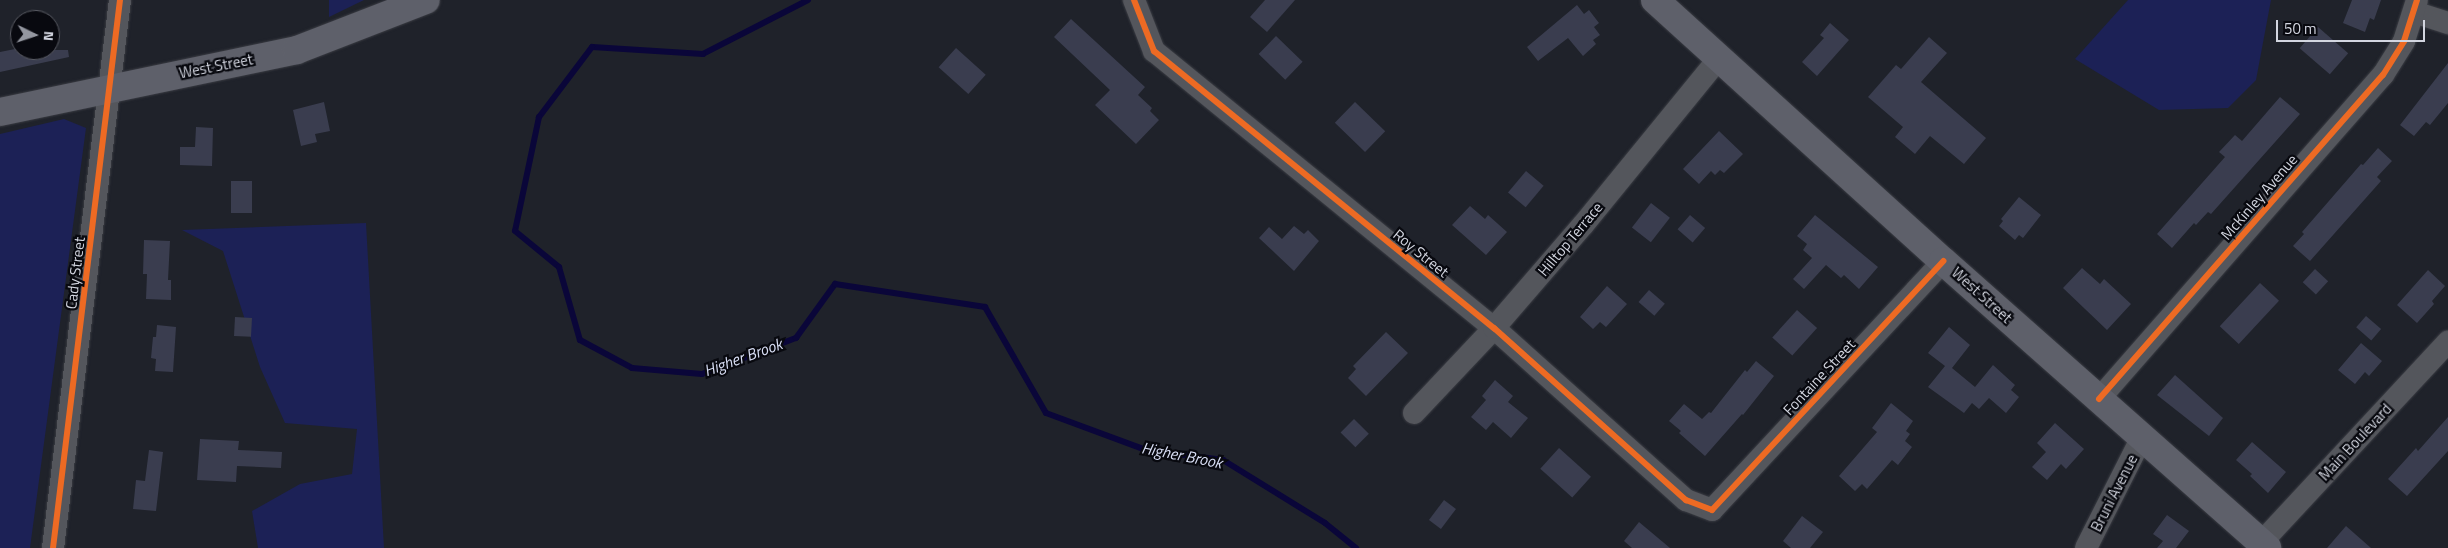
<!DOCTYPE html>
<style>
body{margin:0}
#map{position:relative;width:2448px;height:548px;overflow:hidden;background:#1f222a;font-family:"Titillium Web",sans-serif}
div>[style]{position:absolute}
.green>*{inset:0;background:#1c2156}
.stream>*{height:6px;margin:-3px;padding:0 3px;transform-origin:3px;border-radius:3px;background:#0a0639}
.building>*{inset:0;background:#3a3d4f;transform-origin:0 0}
.roads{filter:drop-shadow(0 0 1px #3a3c43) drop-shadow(0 0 1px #3a3c43)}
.minor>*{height:22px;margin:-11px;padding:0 11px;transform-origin:11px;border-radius:11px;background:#54565c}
.major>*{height:28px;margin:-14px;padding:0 14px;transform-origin:14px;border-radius:14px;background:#5e606a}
.cycleway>*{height:6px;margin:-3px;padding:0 3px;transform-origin:3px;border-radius:3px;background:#ed6a23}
span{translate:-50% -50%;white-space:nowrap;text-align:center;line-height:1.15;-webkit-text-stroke:4.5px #08090f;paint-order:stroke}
.street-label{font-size:15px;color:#d3d6e0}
.water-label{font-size:16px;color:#d9dff5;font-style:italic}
.north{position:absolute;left:10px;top:10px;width:50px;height:50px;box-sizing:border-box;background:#08090f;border:1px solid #595b63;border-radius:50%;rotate:94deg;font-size:14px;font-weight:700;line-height:20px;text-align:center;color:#d3d6e0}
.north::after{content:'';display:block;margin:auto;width:18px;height:22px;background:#9497a0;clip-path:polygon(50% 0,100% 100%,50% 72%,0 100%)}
.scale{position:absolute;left:2276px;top:20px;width:149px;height:22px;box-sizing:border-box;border:2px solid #d3d6e0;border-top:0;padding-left:6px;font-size:15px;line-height:18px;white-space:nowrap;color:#d3d6e0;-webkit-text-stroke:4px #08090f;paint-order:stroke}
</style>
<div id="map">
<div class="green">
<i style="clip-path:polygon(329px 0,364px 0,329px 17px)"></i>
<i style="clip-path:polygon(2128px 0,2271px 0,2256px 80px,2228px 108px,2159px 110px,2075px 59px)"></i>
<i style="clip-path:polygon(64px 119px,86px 128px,30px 548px,0 548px,0 134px)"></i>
<i style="clip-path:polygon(366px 223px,384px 548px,258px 548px,252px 511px,300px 484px,352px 474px,357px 429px,285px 423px,260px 367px,223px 251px,182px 230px)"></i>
</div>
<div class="stream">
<i style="left:808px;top:0;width:118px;rotate:152.8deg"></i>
<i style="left:703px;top:54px;width:111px;rotate:-176.4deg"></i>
<i style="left:592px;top:47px;width:88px;rotate:127.1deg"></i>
<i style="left:539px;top:117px;width:116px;rotate:101.9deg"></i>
<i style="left:515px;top:231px;width:57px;rotate:39.3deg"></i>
<i style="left:559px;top:267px;width:76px;rotate:74deg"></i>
<i style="left:580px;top:340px;width:59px;rotate:28.3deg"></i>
<i style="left:632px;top:368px;width:70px;rotate:4.9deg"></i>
<i style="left:702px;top:374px;width:101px;rotate:-21deg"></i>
<i style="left:796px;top:338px;width:67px;rotate:-54.2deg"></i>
<i style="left:835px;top:284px;width:152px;rotate:8.7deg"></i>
<i style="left:985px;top:307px;width:122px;rotate:60.1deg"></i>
<i style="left:1046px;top:413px;width:107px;rotate:20.3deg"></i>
<i style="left:1146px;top:450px;width:78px;rotate:7.4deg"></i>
<i style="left:1223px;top:460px;width:120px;rotate:31.7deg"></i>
<i style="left:1325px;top:523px;width:40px;rotate:39deg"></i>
</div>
<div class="building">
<i style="clip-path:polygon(1265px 0,1295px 0,1267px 32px,1250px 17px)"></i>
<i style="clip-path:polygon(2352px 0,2381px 0,2374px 20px,2370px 18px,2365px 32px,2343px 23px)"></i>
<i style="clip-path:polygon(1577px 5px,1584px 14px,1589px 10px,1599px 23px,1594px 27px,1600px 35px,1593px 40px,1596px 44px,1583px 56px,1568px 38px,1538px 61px,1527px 47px)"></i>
<i style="clip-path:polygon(1071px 19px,1145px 87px,1138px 95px,1152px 108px,1150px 111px,1159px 120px,1136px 144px,1095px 105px,1110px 90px,1054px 37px)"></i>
<i style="clip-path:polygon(1830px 23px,1849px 40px,1817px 76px,1802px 62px,1824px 38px,1820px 35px)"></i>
<i style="left:2318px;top:27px;width:40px;height:28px;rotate:41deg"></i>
<i style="left:1276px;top:36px;width:37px;height:25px;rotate:44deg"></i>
<i style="clip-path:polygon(1929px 37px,1947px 53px,1921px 82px,1986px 138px,1964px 164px,1930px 136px,1915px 154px,1895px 137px,1903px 127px,1868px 97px,1896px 65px,1901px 69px)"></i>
<i style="clip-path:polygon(20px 48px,20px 50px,68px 50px,69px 57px,0 72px,0 52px)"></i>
<i style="left:956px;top:48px;width:40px;height:26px;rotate:42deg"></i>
<i style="clip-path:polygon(2448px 63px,2448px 103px,2430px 125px,2426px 122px,2414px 136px,2400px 125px)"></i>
<i style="clip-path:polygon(2280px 97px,2300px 114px,2211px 214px,2208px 212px,2196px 225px,2194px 223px,2172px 248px,2157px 234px,2225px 157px,2219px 152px,2235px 135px,2242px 141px)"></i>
<i style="clip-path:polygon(324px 102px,330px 131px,315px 134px,317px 142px,301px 146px,293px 110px)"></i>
<i style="left:1355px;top:102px;width:42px;height:29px;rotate:44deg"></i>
<i style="clip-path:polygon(196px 127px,213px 128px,212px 166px,180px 165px,180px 147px,195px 147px)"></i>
<i style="clip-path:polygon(1719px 131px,1743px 154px,1724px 173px,1720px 170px,1715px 175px,1711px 171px,1699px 184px,1683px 169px)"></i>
<i style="clip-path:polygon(2378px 148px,2392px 161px,2377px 177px,2381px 181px,2310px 261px,2293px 246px,2304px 234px,2302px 232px,2361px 164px,2363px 165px)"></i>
<i style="left:1526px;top:171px;width:23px;height:28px;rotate:40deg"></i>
<i style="left:231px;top:181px;width:21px;height:32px"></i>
<i style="clip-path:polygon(2019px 197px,2041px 215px,2023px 238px,2019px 235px,2015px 240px,1999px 226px,2003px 221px,2001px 219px)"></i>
<i style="left:1651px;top:203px;width:24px;height:31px;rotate:38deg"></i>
<i style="clip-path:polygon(1470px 206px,1485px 219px,1488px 215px,1507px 232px,1486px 255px,1452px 225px)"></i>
<i style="left:1690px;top:215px;width:20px;height:19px;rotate:41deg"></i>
<i style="clip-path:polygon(1815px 215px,1878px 267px,1859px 289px,1844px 275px,1841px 278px,1826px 265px,1804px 289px,1793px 279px,1812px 258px,1803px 250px,1807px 244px,1797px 236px)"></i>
<i style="clip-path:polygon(1294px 226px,1304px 234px,1308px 230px,1319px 241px,1294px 271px,1259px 238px,1269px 227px,1282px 239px)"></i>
<i style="clip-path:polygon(144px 240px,170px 241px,168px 280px,171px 280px,171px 300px,146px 299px,147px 274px,143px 274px)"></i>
<i style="clip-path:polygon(2082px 268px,2100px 284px,2104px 279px,2131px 304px,2107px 330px,2063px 288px)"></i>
<i style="left:2315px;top:269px;width:18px;height:18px;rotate:43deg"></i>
<i style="clip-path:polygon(2428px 270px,2445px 286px,2432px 301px,2434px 304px,2417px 323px,2397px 305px)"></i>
<i style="left:2260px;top:283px;width:26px;height:59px;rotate:43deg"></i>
<i style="clip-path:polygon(1607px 286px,1627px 304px,1606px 327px,1600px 322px,1593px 329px,1580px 317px)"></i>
<i style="left:1649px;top:290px;width:21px;height:16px;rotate:41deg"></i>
<i style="left:1797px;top:310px;width:27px;height:37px;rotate:42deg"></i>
<i style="left:2366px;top:316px;width:20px;height:15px;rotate:41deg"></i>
<i style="left:235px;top:317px;width:17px;height:19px;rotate:3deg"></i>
<i style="clip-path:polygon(157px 325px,176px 327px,173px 372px,155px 371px,156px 359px,151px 358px,153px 337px,156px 337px)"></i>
<i style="clip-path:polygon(1949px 327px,1970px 345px,1952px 368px,1975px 387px,1993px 365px,2015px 385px,2011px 390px,2019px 397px,2006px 413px,1989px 398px,1979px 409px,1972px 403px,1964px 413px,1928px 387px,1945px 366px,1928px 353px)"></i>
<i style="clip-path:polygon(1386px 332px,1408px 353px,1366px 396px,1348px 378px,1356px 369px,1353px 366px)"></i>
<i style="clip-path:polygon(2361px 343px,2382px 361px,2369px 376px,2365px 372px,2355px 384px,2338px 370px)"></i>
<i style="clip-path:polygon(1756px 361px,1774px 376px,1743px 415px,1742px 414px,1705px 456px,1679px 433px,1681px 431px,1669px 421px,1684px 404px,1702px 419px,1709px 412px,1711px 413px,1745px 370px,1747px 372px)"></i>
<i style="clip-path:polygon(2175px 375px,2223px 418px,2209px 436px,2157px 395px)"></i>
<i style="clip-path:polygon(1495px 380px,1513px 396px,1508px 402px,1528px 418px,1511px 438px,1493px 422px,1486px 430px,1471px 417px,1486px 400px,1482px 396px)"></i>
<i style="clip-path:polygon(1891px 403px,1913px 421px,1906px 431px,1910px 434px,1905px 441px,1912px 447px,1898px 465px,1892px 460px,1867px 489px,1862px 484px,1855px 491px,1839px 476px,1877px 432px,1872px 428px)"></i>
<i style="clip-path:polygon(2448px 417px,2448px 451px,2407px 496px,2388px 479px,2416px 448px,2418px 451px)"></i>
<i style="left:1354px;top:419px;width:21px;height:19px;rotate:45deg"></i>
<i style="clip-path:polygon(2055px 423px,2084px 449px,2066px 469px,2061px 464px,2047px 480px,2032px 467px,2046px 452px,2037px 443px)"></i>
<i style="clip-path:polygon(200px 439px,239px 441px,238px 450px,282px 452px,281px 468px,237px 466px,236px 482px,197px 480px)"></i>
<i style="clip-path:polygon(2252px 442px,2286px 472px,2268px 493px,2250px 476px,2252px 474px,2236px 460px)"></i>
<i style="left:1559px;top:448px;width:43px;height:28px;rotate:42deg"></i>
<i style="clip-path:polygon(149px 450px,163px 452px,156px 511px,133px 509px,136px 480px,145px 481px)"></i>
<i style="left:1444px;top:500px;width:15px;height:25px;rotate:37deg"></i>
<i style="clip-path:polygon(2167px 515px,2189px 531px,2176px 548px,2157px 548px,2163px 541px,2153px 534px)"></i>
<i style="clip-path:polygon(1802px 516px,1823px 532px,1810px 548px,1791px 548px,1783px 541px)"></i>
<i style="clip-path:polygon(1639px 522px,1670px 548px,1632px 548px,1624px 541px)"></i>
<i style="clip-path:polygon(2346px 526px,2371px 548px,2327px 548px)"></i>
</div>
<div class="roads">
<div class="minor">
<i style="left:1134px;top:0;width:55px;rotate:68.6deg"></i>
<i style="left:1154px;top:51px;width:439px;rotate:39.2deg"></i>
<i style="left:1494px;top:328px;width:258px;rotate:41.9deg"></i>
<i style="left:1686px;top:500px;width:28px;rotate:21deg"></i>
<i style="left:1712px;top:510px;width:340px;rotate:-47.1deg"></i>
<i style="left:2414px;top:12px;width:36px;rotate:18deg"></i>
<i style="left:2099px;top:399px;width:431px;rotate:-48.8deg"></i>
<i style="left:2383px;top:75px;width:40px;rotate:-58deg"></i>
<i style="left:2404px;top:41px;width:43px;rotate:-72.4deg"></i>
<i style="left:1414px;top:413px;width:117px;rotate:-46.7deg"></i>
<i style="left:1494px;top:328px;width:136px;rotate:-49.2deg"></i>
<i style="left:1583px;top:225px;width:215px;rotate:-50.8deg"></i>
<i style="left:2261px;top:543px;width:275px;rotate:-47.1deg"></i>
<i style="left:53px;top:548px;width:552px;rotate:-83.03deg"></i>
<i style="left:2086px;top:548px;width:124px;rotate:-63.2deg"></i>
</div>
<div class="major">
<i style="left:1655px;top:0;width:389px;rotate:42.2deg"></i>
<i style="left:1943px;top:261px;width:433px;rotate:41.5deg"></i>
<i style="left:0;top:112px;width:303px;rotate:-11.8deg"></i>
<i style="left:297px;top:50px;width:138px;rotate:-21.2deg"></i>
</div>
</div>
<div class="cycleway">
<i style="left:1134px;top:0;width:55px;rotate:68.6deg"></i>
<i style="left:1154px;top:51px;width:439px;rotate:39.2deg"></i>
<i style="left:1494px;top:328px;width:258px;rotate:41.9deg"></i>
<i style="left:1686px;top:500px;width:28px;rotate:21deg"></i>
<i style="left:1712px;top:510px;width:340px;rotate:-47.1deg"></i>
<i style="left:2099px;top:399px;width:431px;rotate:-48.8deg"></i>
<i style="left:2383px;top:75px;width:40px;rotate:-58deg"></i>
<i style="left:2404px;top:41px;width:43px;rotate:-72.4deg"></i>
<i style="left:53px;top:548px;width:552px;rotate:-83.03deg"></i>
</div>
<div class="street-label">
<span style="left:216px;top:66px;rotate:-11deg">West Street</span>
<span style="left:2259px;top:197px;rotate:-49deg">McKinley Avenue</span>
<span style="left:1570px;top:239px;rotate:-50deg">Hilltop Terrace</span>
<span style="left:1421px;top:253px;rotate:39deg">Roy Street</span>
<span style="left:75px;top:273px;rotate:-83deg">Cady Street</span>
<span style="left:1982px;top:295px;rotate:42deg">West Street</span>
<span style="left:1819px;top:377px;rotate:-47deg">Fontaine Street</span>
<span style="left:2355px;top:442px;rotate:-47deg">Main Boulevard</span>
<span style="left:2114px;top:493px;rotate:-63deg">Bruni Avenue</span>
</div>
<div class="water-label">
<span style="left:743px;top:357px;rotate:-20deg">Higher Brook</span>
<span style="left:1182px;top:455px;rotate:11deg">Higher Brook</span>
</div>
<div class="north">N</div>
<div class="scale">50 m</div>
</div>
